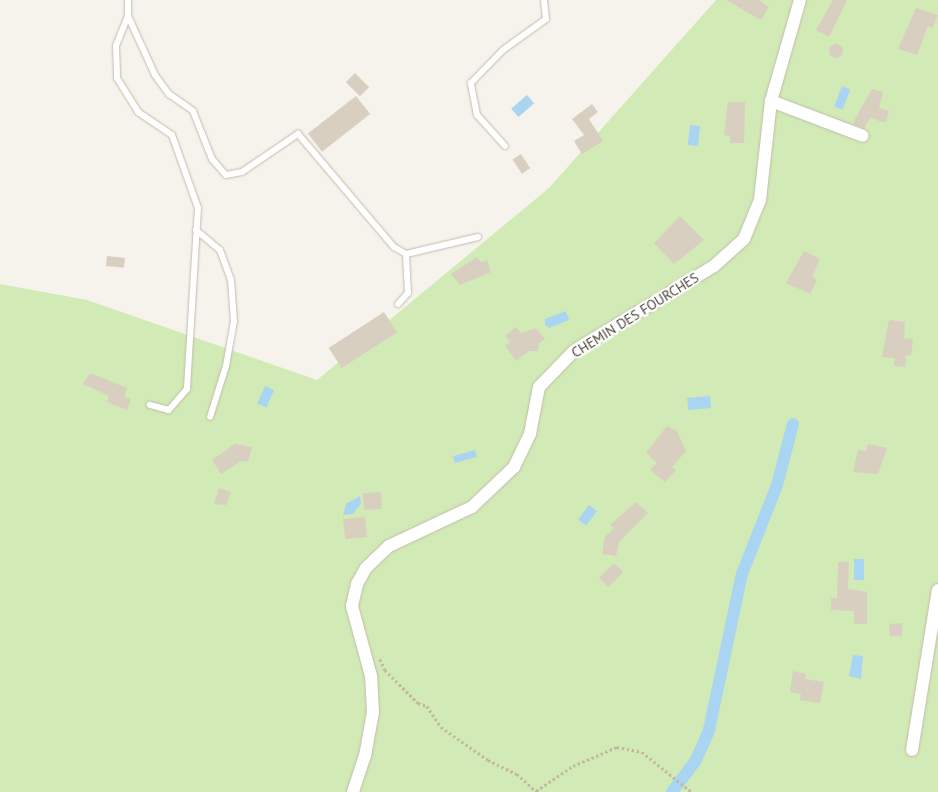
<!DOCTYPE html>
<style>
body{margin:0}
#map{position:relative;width:938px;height:792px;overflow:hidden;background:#f6f3ec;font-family:"PT Sans",sans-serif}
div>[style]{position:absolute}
.green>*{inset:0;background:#d2eab5}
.water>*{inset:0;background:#a9d4f2;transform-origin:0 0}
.canal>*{height:12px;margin:-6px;padding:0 6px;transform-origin:6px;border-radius:6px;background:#a9d4f2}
.building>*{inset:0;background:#d8cfc1;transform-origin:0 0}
.round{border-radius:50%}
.path>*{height:2.5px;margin-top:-1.25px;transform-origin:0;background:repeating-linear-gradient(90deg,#c4b79f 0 2.5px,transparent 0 5px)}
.roads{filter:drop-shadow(0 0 1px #c2bbae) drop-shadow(0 0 1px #c2bbae)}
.lane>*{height:6px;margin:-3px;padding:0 3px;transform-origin:3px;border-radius:3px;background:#fff}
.street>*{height:12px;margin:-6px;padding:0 6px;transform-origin:6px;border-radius:6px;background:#fff}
span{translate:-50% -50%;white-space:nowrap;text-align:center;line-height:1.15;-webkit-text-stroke:4.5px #fff;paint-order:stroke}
.street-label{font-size:14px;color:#4b4439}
</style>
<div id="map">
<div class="green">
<i style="clip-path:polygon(716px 0,938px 0,938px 792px,0 792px,0 284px,87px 300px,317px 380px,549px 188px)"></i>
</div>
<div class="water">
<i style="left:842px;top:86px;width:9px;height:22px;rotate:21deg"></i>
<i style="left:527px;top:95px;width:11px;height:21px;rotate:49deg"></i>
<i style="left:690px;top:125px;width:10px;height:20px;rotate:6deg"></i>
<i style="clip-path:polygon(566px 311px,569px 320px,549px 328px,545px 325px,545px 319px)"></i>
<i style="left:265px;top:386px;width:10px;height:19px;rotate:24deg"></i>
<i style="left:710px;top:396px;width:12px;height:23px;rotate:85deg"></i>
<i style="left:475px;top:450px;width:7px;height:23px;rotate:74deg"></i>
<i style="clip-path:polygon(360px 496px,361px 504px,353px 514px,343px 515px,346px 504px)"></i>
<i style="left:589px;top:505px;width:10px;height:18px;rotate:37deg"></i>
<i style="left:854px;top:559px;width:10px;height:21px"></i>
<i style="clip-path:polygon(853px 655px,863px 656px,861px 679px,849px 676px)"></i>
</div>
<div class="canal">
<i style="left:672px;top:792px;width:38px;rotate:-53deg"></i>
<i style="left:695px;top:762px;width:35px;rotate:-66deg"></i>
<i style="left:709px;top:730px;width:159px;rotate:-78.1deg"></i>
<i style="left:742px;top:574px;width:96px;rotate:-68.5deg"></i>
<i style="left:777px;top:485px;width:63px;rotate:-75.3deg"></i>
</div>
<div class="building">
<i style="clip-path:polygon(726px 0,759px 0,769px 7px,761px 20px)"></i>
<i style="clip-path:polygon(833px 0,847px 0,829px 37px,816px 30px)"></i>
<i style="clip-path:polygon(916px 8px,938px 15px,932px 28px,928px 26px,917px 55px,898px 49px)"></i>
<i class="round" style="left:829px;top:44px;width:14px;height:14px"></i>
<i style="left:355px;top:73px;width:20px;height:13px;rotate:45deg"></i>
<i style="clip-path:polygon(872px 89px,883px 92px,879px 108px,889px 111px,886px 123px,870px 118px,864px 128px,854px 124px,855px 119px)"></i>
<i style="left:356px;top:96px;width:23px;height:61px;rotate:52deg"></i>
<i style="clip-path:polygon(728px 102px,745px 102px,744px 143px,730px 143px,730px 136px,724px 135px)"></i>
<i style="clip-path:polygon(592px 104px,598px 112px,589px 119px,603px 141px,582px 154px,574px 141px,584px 135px,572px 119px)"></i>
<i style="left:521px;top:154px;width:17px;height:10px;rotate:57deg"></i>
<i style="clip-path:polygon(680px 216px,704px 240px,674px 264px,654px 243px)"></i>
<i style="clip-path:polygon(804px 251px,820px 259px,812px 277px,817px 280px,810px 294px,786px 283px)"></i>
<i style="left:107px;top:256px;width:18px;height:10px;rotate:6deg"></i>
<i style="clip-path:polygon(477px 257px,481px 262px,487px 260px,491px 272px,460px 285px,451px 274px)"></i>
<i style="left:384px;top:312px;width:24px;height:66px;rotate:57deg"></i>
<i style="clip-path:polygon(889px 320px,905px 322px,904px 338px,913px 339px,911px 356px,906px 355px,905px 367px,894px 366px,895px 358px,882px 357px)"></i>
<i style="clip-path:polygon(516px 327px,521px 333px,536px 328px,545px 339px,539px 343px,538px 351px,529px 351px,516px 361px,505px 346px,510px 342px,505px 336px)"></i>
<i style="clip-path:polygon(90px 373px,127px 388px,124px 397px,131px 399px,127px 410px,107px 402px,109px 396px,83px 384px)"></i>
<i style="clip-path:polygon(667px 426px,677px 431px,686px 451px,672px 467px,676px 470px,665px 482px,650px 470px,657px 463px,646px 453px)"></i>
<i style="clip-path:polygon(235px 444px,252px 447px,248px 462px,241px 461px,221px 474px,212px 460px)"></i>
<i style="clip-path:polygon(868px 444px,887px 448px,878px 474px,853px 472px,858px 450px,866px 451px)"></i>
<i style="clip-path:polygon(219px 488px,231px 492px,226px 505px,214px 504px)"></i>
<i style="left:381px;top:492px;width:17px;height:18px;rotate:87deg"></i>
<i style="clip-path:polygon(636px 502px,648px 513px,619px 542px,616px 556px,602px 554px,605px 537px,614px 528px,610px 525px)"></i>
<i style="left:365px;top:517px;width:20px;height:22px;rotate:84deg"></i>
<i style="clip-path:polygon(838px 562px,849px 562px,848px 589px,867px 592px,867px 624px,854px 624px,854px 611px,831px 610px,831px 598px,837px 598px)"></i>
<i style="left:614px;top:563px;width:13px;height:21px;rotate:45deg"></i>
<i style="clip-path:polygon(902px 623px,902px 636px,890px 636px,889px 624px)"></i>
<i style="clip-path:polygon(793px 671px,806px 674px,805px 679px,824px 682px,820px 703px,800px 700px,801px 694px,790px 692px)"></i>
</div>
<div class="path">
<i style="left:380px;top:659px;width:12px;rotate:66deg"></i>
<i style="left:385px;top:670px;width:47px;rotate:45deg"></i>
<i style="left:418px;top:703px;width:9px;rotate:18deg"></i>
<i style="left:427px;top:706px;width:25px;rotate:56deg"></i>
<i style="left:441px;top:727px;width:57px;rotate:35.1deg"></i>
<i style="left:488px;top:760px;width:32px;rotate:26deg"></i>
<i style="left:517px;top:774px;width:27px;rotate:42deg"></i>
<i style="left:536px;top:791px;width:45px;rotate:-34deg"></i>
<i style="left:573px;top:766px;width:48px;rotate:-23.4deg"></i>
<i style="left:617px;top:747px;width:25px;rotate:11deg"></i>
<i style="left:642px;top:752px;width:64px;rotate:38.7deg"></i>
</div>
<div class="roads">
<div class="lane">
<i style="left:128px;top:0;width:16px;rotate:90deg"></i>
<i style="left:128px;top:16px;width:32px;rotate:112deg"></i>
<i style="left:116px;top:46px;width:32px;rotate:88deg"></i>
<i style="left:117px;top:78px;width:40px;rotate:58deg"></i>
<i style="left:138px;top:112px;width:41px;rotate:34.1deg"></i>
<i style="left:172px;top:135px;width:77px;rotate:70.4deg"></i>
<i style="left:198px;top:208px;width:181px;rotate:93.5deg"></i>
<i style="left:187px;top:389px;width:28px;rotate:131deg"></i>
<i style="left:169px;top:410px;width:20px;rotate:-165deg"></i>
<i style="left:128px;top:16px;width:65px;rotate:65.4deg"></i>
<i style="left:155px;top:75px;width:24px;rotate:54deg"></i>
<i style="left:169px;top:94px;width:29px;rotate:35deg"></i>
<i style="left:193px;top:111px;width:52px;rotate:68.4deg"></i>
<i style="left:212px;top:159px;width:21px;rotate:49deg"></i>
<i style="left:226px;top:175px;width:16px;rotate:-11deg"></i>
<i style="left:242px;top:172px;width:68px;rotate:-34.2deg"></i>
<i style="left:298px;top:134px;width:148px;rotate:49.7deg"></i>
<i style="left:394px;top:247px;width:14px;rotate:30deg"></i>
<i style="left:406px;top:254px;width:74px;rotate:-13.3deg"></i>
<i style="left:505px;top:146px;width:42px;rotate:-132.1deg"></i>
<i style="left:477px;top:115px;width:33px;rotate:-101deg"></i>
<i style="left:471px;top:83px;width:46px;rotate:-45.9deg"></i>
<i style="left:503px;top:50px;width:53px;rotate:-35.8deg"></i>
<i style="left:546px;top:19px;width:19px;rotate:-96deg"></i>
<i style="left:196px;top:230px;width:31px;rotate:40deg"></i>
<i style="left:220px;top:250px;width:32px;rotate:70deg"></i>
<i style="left:231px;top:280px;width:41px;rotate:85.8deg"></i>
<i style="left:234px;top:321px;width:46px;rotate:100.1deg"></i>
<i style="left:226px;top:366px;width:53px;rotate:107.4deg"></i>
<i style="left:398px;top:304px;width:15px;rotate:-48deg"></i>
<i style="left:408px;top:293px;width:39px;rotate:-93deg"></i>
</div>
<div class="street">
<i style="left:771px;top:101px;width:98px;rotate:20.8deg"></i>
<i style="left:912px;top:750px;width:162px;rotate:-80.8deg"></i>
<i style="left:353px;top:792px;width:38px;rotate:-72deg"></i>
<i style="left:365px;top:756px;width:45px;rotate:-79.7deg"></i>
<i style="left:373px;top:712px;width:36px;rotate:-93deg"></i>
<i style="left:371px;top:676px;width:73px;rotate:-105.2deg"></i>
<i style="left:352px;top:606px;width:23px;rotate:-77deg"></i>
<i style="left:357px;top:584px;width:18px;rotate:-61deg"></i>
<i style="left:366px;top:568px;width:32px;rotate:-44deg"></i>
<i style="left:389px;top:546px;width:92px;rotate:-25.2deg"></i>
<i style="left:472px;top:507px;width:58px;rotate:-43.6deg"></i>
<i style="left:514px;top:467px;width:37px;rotate:-64deg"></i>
<i style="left:530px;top:434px;width:48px;rotate:-79.2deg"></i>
<i style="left:539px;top:387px;width:50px;rotate:-45.8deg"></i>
<i style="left:574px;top:351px;width:164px;rotate:-31.3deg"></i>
<i style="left:714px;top:266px;width:40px;rotate:-42deg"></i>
<i style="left:744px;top:239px;width:42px;rotate:-67.7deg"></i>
<i style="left:760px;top:200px;width:100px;rotate:-83.7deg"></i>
<i style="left:771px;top:101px;width:105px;rotate:-74deg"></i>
</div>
</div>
<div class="street-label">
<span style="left:635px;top:315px;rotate:-32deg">CHEMIN DES FOURCHES</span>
</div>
</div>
